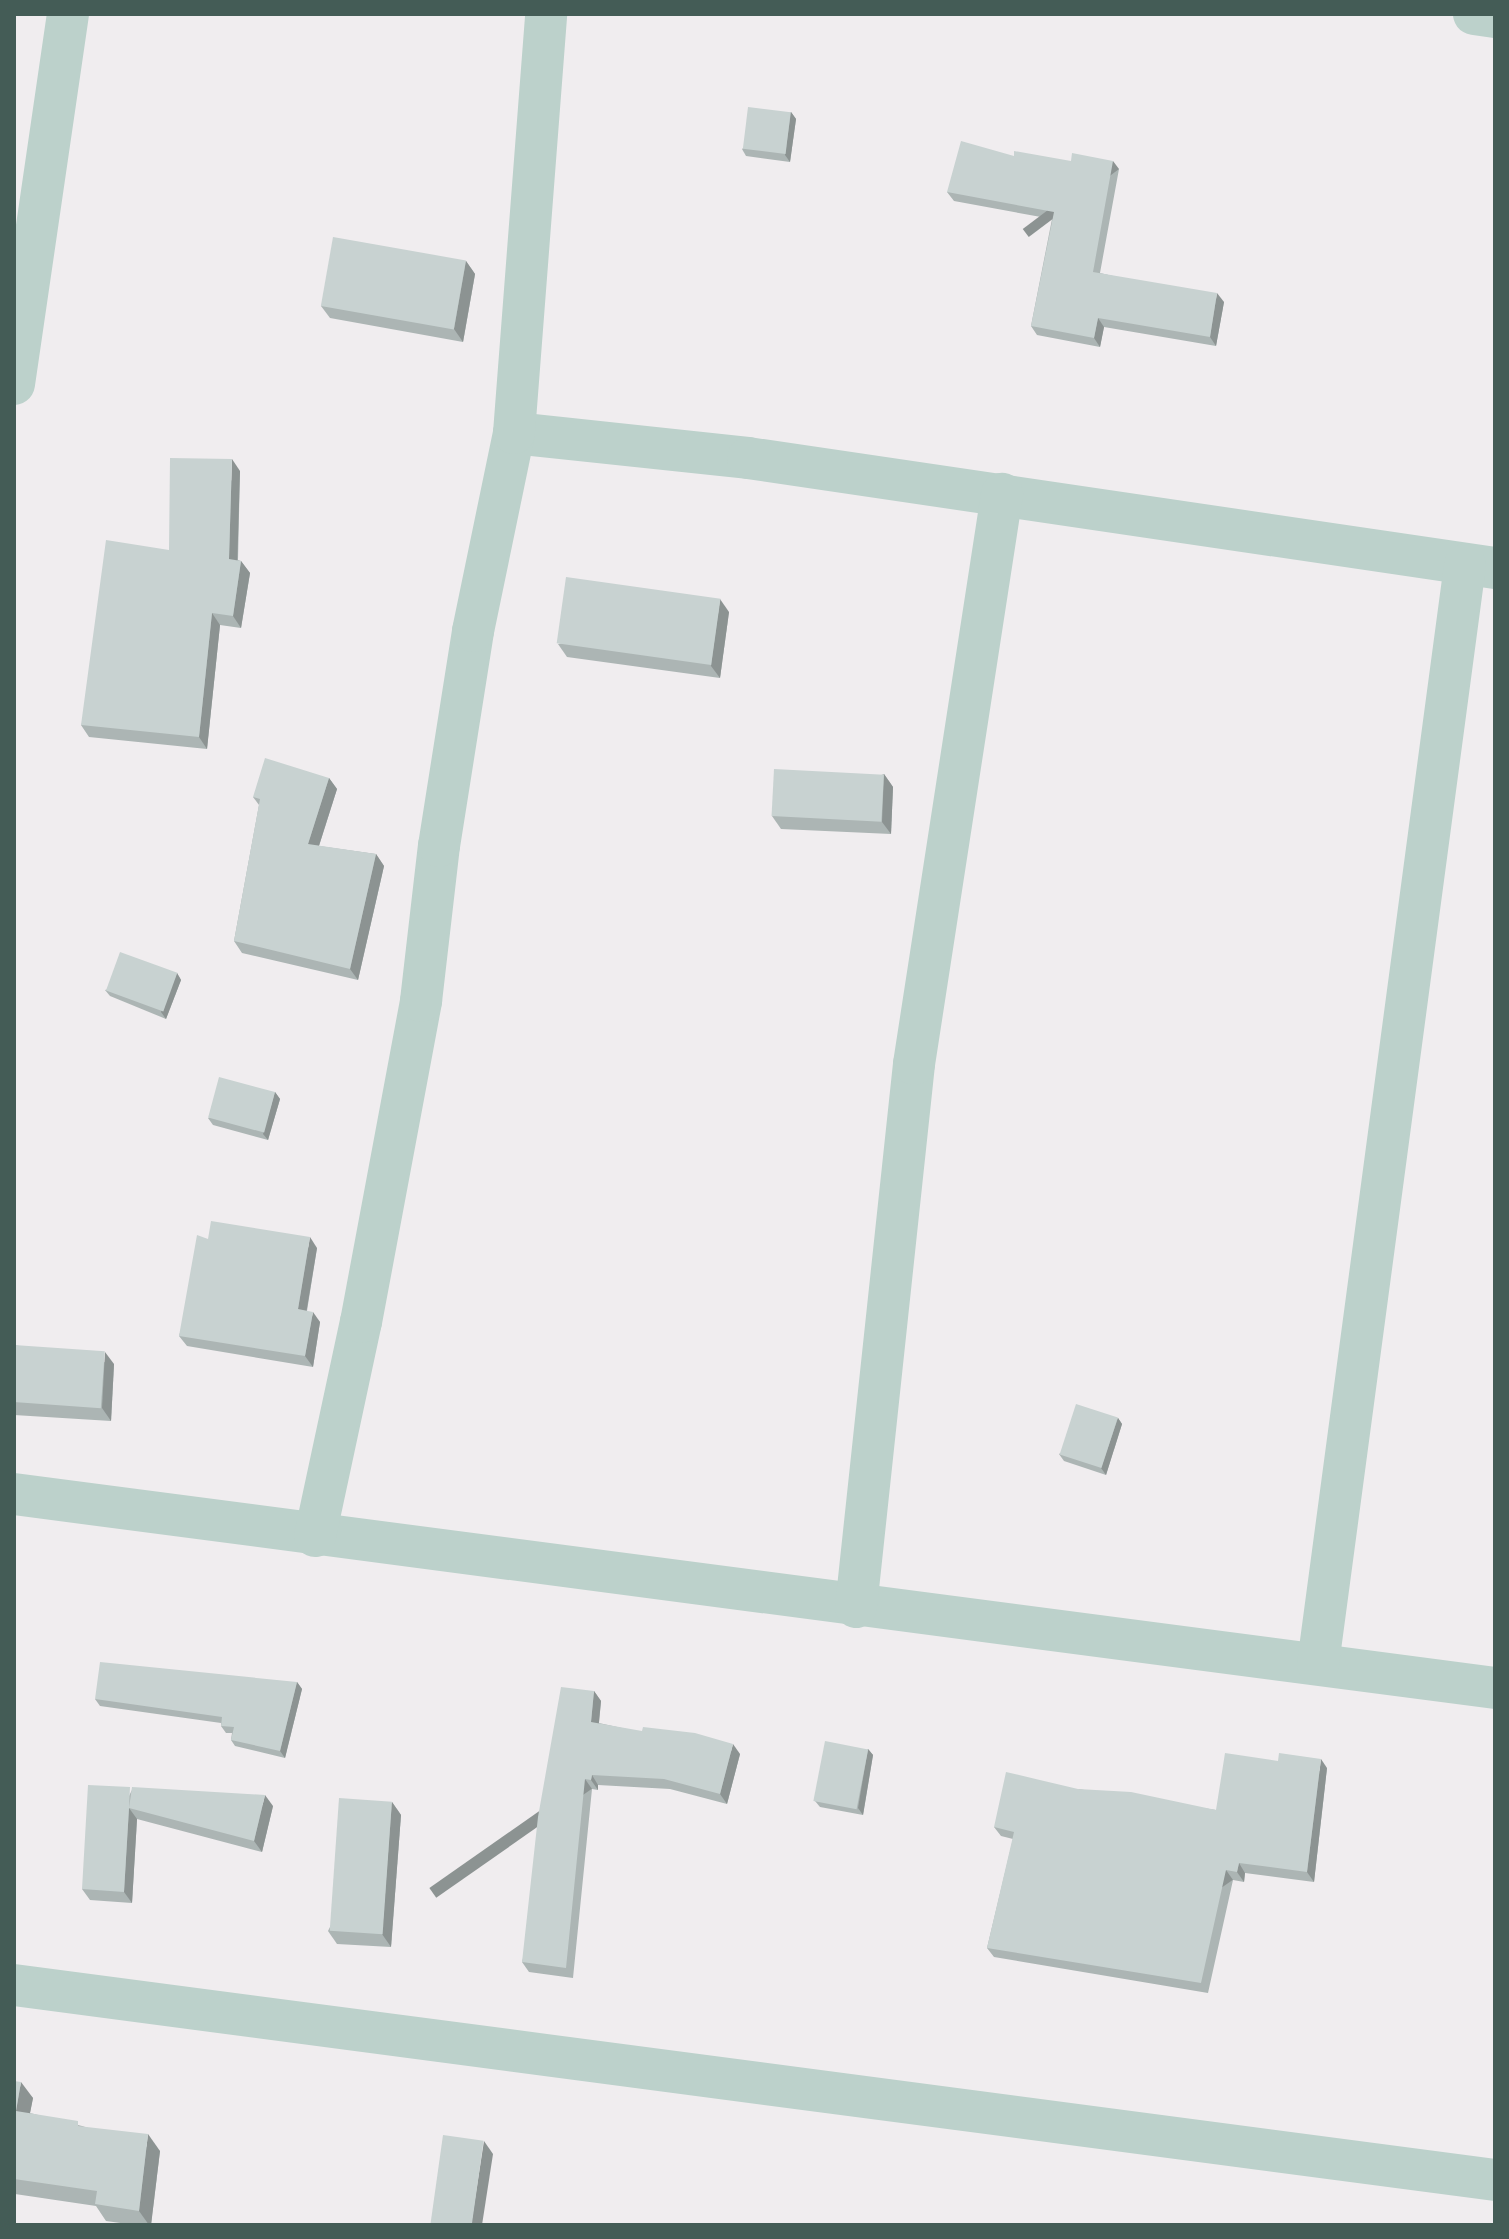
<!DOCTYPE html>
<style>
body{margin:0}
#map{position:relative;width:1509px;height:2239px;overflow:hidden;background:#f0edef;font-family:"Open Sans",sans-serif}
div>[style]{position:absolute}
.minor>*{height:42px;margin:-21px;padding:0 21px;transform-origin:21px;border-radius:21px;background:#bcd1cb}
.wall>*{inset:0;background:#acb5b4}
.shaded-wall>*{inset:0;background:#8c9392;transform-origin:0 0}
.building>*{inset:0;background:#c8d2d1;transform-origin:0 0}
span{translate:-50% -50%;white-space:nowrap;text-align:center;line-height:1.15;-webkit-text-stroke:6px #fff;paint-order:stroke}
.frame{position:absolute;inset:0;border:16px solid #445c56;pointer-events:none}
</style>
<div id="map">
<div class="minor">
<i style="left:1474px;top:14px;width:21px;rotate:8deg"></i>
<i style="left:14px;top:384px;width:374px;rotate:-81.7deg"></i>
<i style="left:514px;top:433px;width:235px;rotate:6.1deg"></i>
<i style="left:748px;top:458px;width:755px;rotate:8.38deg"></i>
<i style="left:14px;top:1494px;width:1494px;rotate:7.46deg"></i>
<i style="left:315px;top:1536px;width:219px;rotate:-77.9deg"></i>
<i style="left:361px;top:1322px;width:327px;rotate:-79.4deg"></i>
<i style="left:421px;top:1001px;width:156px;rotate:-83.4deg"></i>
<i style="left:439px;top:846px;width:218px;rotate:-81deg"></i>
<i style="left:473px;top:631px;width:202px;rotate:-78.3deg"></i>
<i style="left:514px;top:433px;width:420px;rotate:-85.6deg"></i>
<i style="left:856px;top:1607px;width:546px;rotate:-83.9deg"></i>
<i style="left:914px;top:1064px;width:577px;rotate:-81.22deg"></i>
<i style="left:1318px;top:1664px;width:1109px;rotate:-82.38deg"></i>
<i style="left:14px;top:1985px;width:1494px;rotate:7.5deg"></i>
</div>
<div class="wall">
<i style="clip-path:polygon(791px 112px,796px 119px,790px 162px,746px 156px,742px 149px)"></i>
<i style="clip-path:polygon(1014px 156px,1119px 169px,1100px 273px,1224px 302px,1216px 346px,1104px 327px,1100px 347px,1037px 335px,1031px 326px,1052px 219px,954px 201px,947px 192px)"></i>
<i style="clip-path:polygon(466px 261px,475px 274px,463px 342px,330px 318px,321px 306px)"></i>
<i style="clip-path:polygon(240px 471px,238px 560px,241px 561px,250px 573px,241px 628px,220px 625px,207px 749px,89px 737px,81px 725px,169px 550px)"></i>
<i style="clip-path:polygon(729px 612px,720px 678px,567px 657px,558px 644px)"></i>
<i style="clip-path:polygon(884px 774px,893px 787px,891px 834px,781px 829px,772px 816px)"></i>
<i style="clip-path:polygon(329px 778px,337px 789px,319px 846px,376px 854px,384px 866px,358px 980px,242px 953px,234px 941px,259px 805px,253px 797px)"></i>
<i style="clip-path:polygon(177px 973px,181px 980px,166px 1019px,110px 996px,105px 990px)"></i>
<i style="clip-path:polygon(275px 1092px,280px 1099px,268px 1140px,213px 1125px,208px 1118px)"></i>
<i style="clip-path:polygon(208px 1239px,317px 1248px,307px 1311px,320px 1322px,313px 1367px,187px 1346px,179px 1336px)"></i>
<i style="clip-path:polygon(14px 1345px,114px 1364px,111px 1421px,14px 1415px)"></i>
<i style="clip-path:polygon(1118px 1418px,1122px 1424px,1106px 1475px,1064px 1461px,1059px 1454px)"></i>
<i style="clip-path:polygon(297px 1682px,302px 1689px,285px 1758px,235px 1746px,231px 1740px,232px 1733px,226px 1733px,221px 1726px,221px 1723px,100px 1706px,95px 1699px)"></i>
<i style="clip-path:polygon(594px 1691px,601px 1701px,599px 1723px,740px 1754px,727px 1804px,670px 1789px,598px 1785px,598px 1790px,592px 1789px,573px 1978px,529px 1972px,522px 1962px)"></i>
<i style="clip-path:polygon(868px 1749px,873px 1755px,863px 1815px,820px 1807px,815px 1801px)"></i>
<i style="clip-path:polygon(1327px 1768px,1314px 1882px,1245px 1873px,1244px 1882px,1233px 1880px,1208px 1993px,994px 1957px,987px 1948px,1013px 1839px,1001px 1836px,994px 1827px,1078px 1789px,1216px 1810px)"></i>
<i style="clip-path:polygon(132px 1790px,273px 1806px,262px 1852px,137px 1819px,132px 1903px,90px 1900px,82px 1889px)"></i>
<i style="clip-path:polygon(392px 1802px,401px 1815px,391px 1947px,337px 1944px,328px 1931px)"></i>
<i style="clip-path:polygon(14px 2081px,33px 2098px,30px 2113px,82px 2126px,160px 2151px,151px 2225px,135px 2225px,106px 2221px,96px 2206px,15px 2194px,14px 2200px)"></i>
</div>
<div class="shaded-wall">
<i style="clip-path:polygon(791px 112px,796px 119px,790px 162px,785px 155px)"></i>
<i style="left:1113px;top:161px;width:10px;height:113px;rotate:53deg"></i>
<i style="clip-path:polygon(466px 261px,475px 274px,463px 342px,454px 329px)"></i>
<i style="clip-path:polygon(1217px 293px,1224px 302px,1216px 346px,1210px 337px)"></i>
<i style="clip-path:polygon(1098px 318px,1104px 327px,1100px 347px,1094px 338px)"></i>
<i style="clip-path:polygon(232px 459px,240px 471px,237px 571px,229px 559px)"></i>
<i style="clip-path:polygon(241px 561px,250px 573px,241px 628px,233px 616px)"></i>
<i style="clip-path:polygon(720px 599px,729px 612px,720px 678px,711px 666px)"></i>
<i style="clip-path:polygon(212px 613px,220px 625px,207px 749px,199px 737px)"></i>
<i style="clip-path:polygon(884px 774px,893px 787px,891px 834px,882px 822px)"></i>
<i style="clip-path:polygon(329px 778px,337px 789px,316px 855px,308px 844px)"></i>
<i style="clip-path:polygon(376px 854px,384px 866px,358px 980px,350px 969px)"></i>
<i style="clip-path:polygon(177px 973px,181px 980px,166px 1019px,161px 1012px)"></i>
<i style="clip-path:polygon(275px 1092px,280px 1099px,268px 1140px,263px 1134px)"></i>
<i style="clip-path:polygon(310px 1237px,317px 1248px,305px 1320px,298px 1309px)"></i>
<i style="clip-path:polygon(313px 1312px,320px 1322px,313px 1367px,305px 1356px)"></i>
<i style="clip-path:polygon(105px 1352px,114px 1364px,111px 1421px,102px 1408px)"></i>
<i style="clip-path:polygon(1118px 1418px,1122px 1424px,1106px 1475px,1101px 1468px)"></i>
<i style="clip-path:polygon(297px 1682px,302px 1689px,285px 1758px,280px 1751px)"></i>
<i style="clip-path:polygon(594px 1691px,601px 1701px,598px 1731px,591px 1722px)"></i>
<i style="clip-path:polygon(733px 1744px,740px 1754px,727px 1804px,720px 1794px)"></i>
<i style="clip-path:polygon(868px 1749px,873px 1755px,863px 1815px,858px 1808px)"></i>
<i style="clip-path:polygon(1321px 1759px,1327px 1768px,1314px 1882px,1307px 1872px)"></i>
<i style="clip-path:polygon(592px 1775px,598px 1785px,598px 1790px,591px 1780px)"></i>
<i style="left:585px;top:1779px;width:12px;height:190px;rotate:55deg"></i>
<i style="clip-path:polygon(265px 1795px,273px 1806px,262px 1852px,254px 1841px)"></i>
<i style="clip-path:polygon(392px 1802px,401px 1815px,391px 1947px,382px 1934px)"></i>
<i style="clip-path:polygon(129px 1808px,137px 1819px,132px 1903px,124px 1892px)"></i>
<i style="clip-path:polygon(1239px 1863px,1245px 1873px,1244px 1882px,1237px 1872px)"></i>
<i style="left:1226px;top:1870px;width:12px;height:116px;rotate:55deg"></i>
<i style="clip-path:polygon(21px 2082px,33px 2098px,27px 2128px,16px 2111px)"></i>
<i style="clip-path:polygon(148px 2134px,160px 2151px,151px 2225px,149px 2225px,139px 2211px)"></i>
<i style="clip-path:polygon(484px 2141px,493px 2154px,482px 2225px,471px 2225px)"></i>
</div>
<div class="building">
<i style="left:748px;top:107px;width:43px;height:42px;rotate:7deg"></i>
<i style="clip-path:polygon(961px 141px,1014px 156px,1014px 151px,1071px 161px,1072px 153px,1113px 161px,1093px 272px,1217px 293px,1210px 337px,1098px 318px,1094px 338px,1031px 326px,1054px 212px,947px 192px)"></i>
<i style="left:333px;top:237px;width:135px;height:70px;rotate:10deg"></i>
<i style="clip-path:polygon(170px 458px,232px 459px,229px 559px,241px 561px,233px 616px,212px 613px,199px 737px,81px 725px,106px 540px,169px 550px)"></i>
<i style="left:566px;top:577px;width:156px;height:67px;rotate:8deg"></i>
<i style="clip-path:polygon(265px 758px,329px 778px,308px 844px,376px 854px,350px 969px,234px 941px,260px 799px,253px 797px)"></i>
<i style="left:774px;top:769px;width:110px;height:47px;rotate:3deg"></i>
<i style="left:120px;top:952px;width:61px;height:41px;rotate:20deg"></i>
<i style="left:219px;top:1077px;width:58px;height:42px;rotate:15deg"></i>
<i style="clip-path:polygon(211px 1221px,310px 1237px,298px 1309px,313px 1312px,305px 1356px,179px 1336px,197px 1235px,208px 1239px)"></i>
<i style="left:14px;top:1345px;width:91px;height:57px;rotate:4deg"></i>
<i style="left:1076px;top:1404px;width:44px;height:53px;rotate:18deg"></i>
<i style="clip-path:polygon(100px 1662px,297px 1682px,280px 1751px,231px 1740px,234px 1727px,221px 1726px,222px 1717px,95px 1699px)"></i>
<i style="clip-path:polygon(561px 1687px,594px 1691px,591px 1722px,642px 1731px,643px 1727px,695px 1733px,733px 1744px,720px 1794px,664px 1779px,592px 1775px,591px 1780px,585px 1779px,566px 1968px,522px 1962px,538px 1817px)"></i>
<i style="left:825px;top:1741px;width:44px;height:61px;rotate:11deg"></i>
<i style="clip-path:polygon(1225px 1753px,1278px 1761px,1279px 1753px,1321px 1759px,1307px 1872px,1239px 1863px,1237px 1872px,1226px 1870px,1201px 1983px,987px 1948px,1014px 1832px,994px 1827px,1006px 1772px,1078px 1789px,1131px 1792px,1216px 1810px)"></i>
<i style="clip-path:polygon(88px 1785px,130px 1787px,129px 1808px,132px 1787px,265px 1795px,254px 1841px,129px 1808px,124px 1892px,82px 1889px)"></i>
<i style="left:339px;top:1798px;width:53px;height:133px;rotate:4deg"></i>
<i style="clip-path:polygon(14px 2081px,21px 2082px,16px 2111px,78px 2121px,78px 2126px,148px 2134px,139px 2211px,95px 2204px,97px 2191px,14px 2179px)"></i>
<i style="left:443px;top:2135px;width:41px;height:91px;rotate:8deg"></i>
</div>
<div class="frame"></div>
</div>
